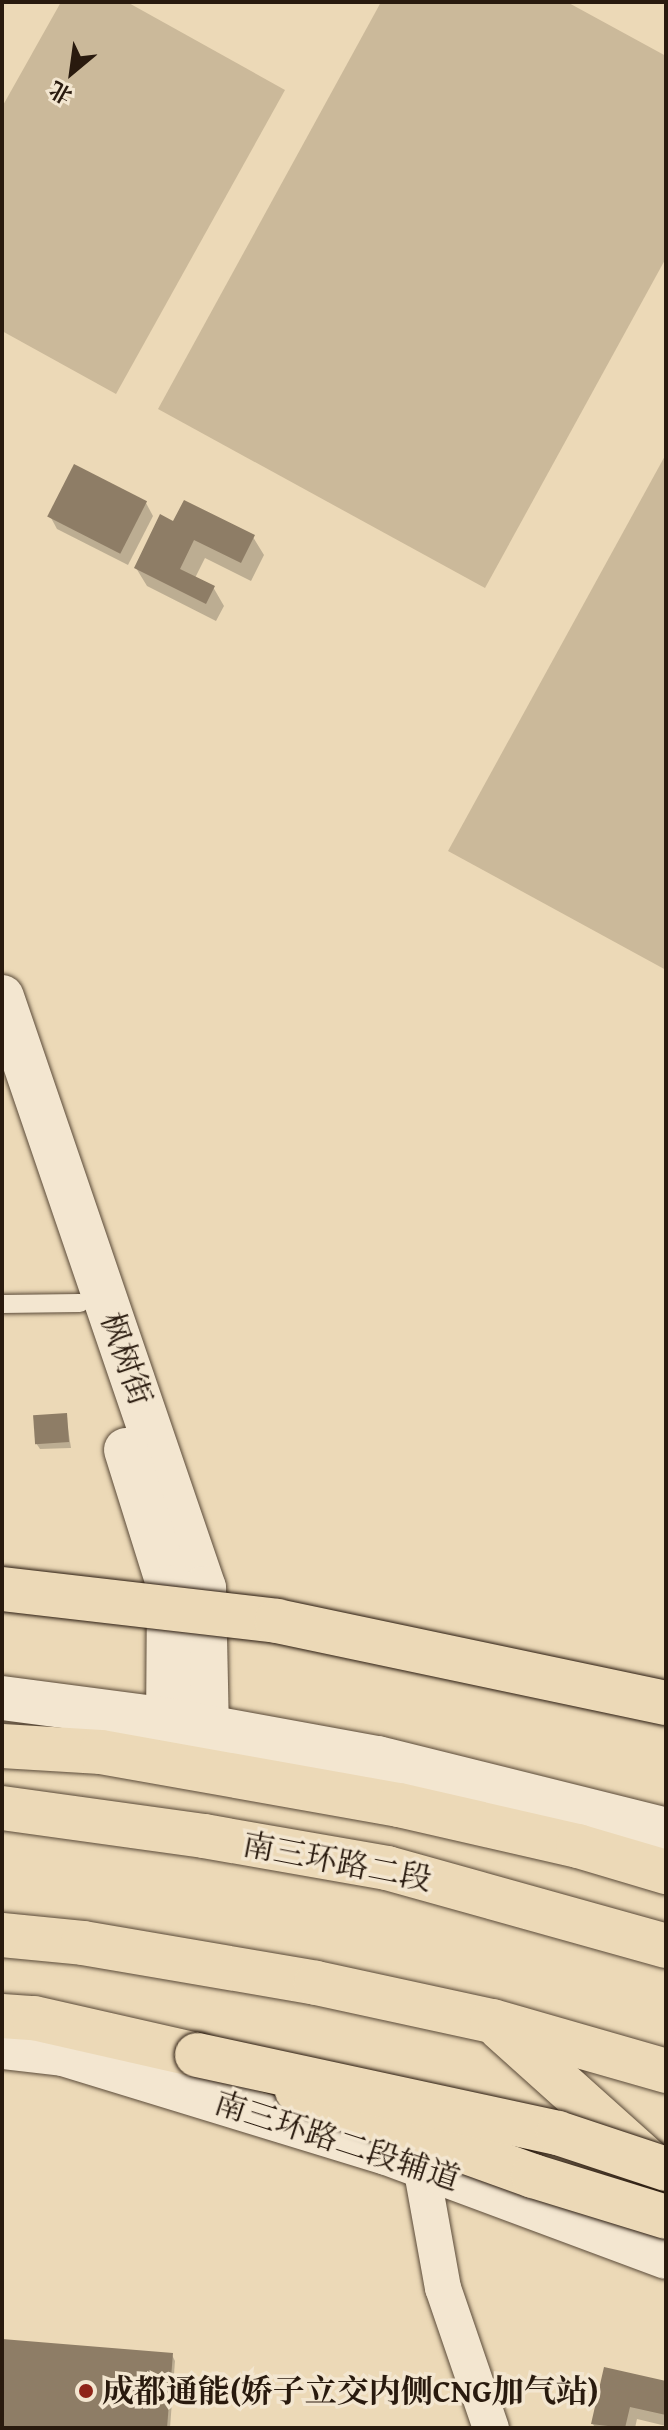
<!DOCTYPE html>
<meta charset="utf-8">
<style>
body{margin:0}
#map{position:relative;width:668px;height:2430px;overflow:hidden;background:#ecd9b7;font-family:"Gentium Book Plus","Noto Serif SC",serif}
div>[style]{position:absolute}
.green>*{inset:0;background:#cbb99a}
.shadow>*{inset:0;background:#0003}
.building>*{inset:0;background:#8e7d66;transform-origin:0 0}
.roads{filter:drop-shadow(0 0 2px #5a4a38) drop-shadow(0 0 2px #5a4a38)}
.service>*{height:18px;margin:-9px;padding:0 9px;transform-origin:9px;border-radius:9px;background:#f3e6d0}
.minor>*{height:36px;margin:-18px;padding:0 18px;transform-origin:18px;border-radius:18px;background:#f3e6d0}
.tertiary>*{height:44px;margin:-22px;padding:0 22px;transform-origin:22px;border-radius:22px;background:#f3e6d0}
.secondary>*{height:44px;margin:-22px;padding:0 22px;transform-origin:22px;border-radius:22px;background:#f3e6d0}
.trunk>*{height:44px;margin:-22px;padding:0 22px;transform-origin:22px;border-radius:22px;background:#ecd9b7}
.bridges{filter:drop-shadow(0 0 2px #291a0e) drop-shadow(0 0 2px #291a0e)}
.trunk-bridge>*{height:44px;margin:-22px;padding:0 22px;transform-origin:22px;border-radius:22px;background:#ecd9b7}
.motorway-bridge>*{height:44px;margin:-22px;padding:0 22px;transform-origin:22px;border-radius:22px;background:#ecd9b7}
.dots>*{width:22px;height:22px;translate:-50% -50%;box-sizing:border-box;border:4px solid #f3e6d0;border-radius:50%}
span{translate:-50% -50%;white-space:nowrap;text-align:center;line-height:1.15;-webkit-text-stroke:7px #f3e6d0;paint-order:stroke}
.street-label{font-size:32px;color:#291a0e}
.poi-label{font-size:32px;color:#291a0e;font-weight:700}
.left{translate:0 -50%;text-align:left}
.frame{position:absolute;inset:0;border:4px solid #291a0e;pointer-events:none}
.north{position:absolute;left:32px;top:32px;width:80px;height:80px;-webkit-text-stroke:6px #f3e6d0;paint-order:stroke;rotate:209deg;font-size:22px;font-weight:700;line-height:32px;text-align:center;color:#291a0e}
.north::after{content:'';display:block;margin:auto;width:28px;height:36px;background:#291a0e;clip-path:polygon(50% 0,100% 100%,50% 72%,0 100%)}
</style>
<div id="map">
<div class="green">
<i style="clip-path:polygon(61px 2px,127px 2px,285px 90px,116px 394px,2px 331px,2px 107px)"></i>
<i style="clip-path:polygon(381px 2px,567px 2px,666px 56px,666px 258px,485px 588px,158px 409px)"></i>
<i style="clip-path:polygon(666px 454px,666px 970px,448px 851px)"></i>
</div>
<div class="shadow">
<i style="clip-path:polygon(146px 503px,153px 516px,128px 565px,57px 529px,50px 516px)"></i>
<i style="clip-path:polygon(174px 523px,253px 537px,264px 555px,251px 581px,205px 558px,195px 578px,213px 587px,224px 606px,216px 621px,147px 586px,136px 568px)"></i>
<i style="clip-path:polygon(66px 1415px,71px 1448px,40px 1449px,36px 1443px)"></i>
<i style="clip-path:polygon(2px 2341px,172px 2355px,175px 2361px,170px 2428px,2px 2428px)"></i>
<i style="clip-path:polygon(666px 2383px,666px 2426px,637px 2419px,635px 2428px,595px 2428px,593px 2424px)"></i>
</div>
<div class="building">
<i style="left:74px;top:464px;width:82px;height:59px;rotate:27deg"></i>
<i style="clip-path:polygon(184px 500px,255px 535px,241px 563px,194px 540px,180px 569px,215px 586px,206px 604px,134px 568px,160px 514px,173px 521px)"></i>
<i style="left:67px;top:1413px;width:29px;height:34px;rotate:86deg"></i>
<i style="clip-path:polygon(2px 2339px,173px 2353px,167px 2428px,2px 2428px)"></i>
<i style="clip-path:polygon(604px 2367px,666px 2381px,666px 2415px,630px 2407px,625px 2428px,591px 2424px)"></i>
</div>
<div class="roads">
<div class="service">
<i style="left:2px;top:1304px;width:78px;rotate:-0.7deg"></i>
</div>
<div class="minor">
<i style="left:421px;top:2166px;width:124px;rotate:79.8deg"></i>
<i style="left:443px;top:2288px;width:148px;rotate:71.1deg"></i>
</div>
<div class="tertiary">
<i style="left:2px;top:997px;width:625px;rotate:71.13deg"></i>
<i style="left:204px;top:1588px;width:139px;rotate:88.8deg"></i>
<i style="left:126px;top:1450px;width:144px;rotate:72.6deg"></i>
<i style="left:169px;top:1587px;width:133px;rotate:90.4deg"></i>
</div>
<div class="secondary">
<i style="left:2px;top:1698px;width:167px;rotate:7.5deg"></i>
<i style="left:168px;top:1720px;width:213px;rotate:10.3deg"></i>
<i style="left:378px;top:1758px;width:297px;rotate:14deg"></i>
<i style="left:2px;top:2047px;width:61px;rotate:6.5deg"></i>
<i style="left:63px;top:2054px;width:339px;rotate:17deg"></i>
<i style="left:387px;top:2153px;width:298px;rotate:20.4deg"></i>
</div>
<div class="trunk">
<i style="left:2px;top:1746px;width:99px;rotate:3.5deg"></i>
<i style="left:101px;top:1752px;width:303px;rotate:10.1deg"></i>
<i style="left:399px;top:1805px;width:184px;rotate:12.9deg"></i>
<i style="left:578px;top:1846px;width:92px;rotate:16.5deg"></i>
<i style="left:2px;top:1808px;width:204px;rotate:7.9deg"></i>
<i style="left:204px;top:1836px;width:186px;rotate:9.9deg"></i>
<i style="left:387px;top:1868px;width:290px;rotate:15.6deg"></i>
<i style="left:2px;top:1935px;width:81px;rotate:5.6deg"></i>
<i style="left:83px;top:1943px;width:236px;rotate:9.7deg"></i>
<i style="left:316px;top:1983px;width:180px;rotate:12.2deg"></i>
<i style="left:492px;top:2021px;width:181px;rotate:16deg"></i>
<i style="left:2px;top:2016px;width:32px;rotate:4deg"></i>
<i style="left:34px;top:2018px;width:167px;rotate:12.8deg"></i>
<i style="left:500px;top:2028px;width:211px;rotate:41.9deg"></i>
</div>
</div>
<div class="bridges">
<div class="trunk-bridge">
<i style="left:297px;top:2091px;width:251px;rotate:19.8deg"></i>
<i style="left:533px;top:2176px;width:139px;rotate:17.1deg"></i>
</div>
<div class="motorway-bridge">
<i style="left:2px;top:1589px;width:277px;rotate:6.6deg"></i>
<i style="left:277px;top:1621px;width:398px;rotate:11.9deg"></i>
<i style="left:197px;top:2055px;width:369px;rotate:12.2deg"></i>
<i style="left:558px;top:2133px;width:114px;rotate:18.4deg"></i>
</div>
</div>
<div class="dots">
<i style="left:86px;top:2391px;background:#8f2418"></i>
</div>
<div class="street-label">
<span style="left:126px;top:1359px;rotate:71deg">枫树街</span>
<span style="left:337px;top:1862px;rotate:11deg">南三环路二段</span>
<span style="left:337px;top:2141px;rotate:18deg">南三环路二段辅道</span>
</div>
<div class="poi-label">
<span class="left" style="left:102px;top:2391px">成都通能(娇子立交内侧CNG加气站)</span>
</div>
<div class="frame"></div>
<div class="north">北</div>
</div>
